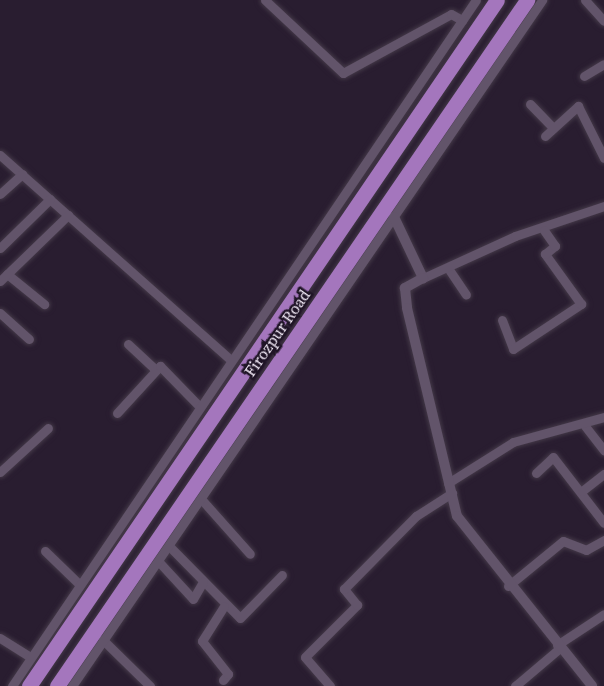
<!DOCTYPE html>
<style>
body{margin:0}
#map{position:relative;width:604px;height:686px;overflow:hidden;background:#291d30;font-family:"Source Serif 4",serif}
div>[style]{position:absolute}
.roads{filter:drop-shadow(0 0 2px #443948) drop-shadow(0 0 2px #443948)}
.minor>*{height:9px;margin:-4.5px;padding:0 4.5px;transform-origin:4.5px;border-radius:4.5px;background:#62546a}
.tertiary>*{height:10px;margin:-5px;padding:0 5px;transform-origin:5px;border-radius:5px;background:#62546a}
.trunk>*{height:15px;margin:-7.5px;padding:0 7.5px;transform-origin:7.5px;border-radius:7.5px;background:#a476bd}
span{translate:-50% -50%;white-space:nowrap;text-align:center;line-height:1.15;-webkit-text-stroke:5px #1f1426;paint-order:stroke}
.street-label{font-size:16px;color:#f3ebf8}
</style>
<div id="map">
<div class="roads">
<div class="minor">
<i style="left:265px;top:0;width:107px;rotate:43.1deg"></i>
<i style="left:343px;top:73px;width:123px;rotate:-28.6deg"></i>
<i style="left:451px;top:14px;width:13px;rotate:29deg"></i>
<i style="left:585px;top:0;width:28px;rotate:48deg"></i>
<i style="left:584px;top:76px;width:23px;rotate:-31deg"></i>
<i style="left:530px;top:104px;width:33px;rotate:46deg"></i>
<i style="left:545px;top:136px;width:45px;rotate:-42.3deg"></i>
<i style="left:578px;top:106px;width:58px;rotate:63.4deg"></i>
<i style="left:0;top:155px;width:307px;rotate:41.6deg"></i>
<i style="left:0;top:194px;width:30px;rotate:-42deg"></i>
<i style="left:0;top:248px;width:70px;rotate:-44.4deg"></i>
<i style="left:448px;top:268px;width:32px;rotate:56deg"></i>
<i style="left:7px;top:274px;width:48px;rotate:39deg"></i>
<i style="left:423px;top:278px;width:101px;rotate:-24.5deg"></i>
<i style="left:515px;top:236px;width:94px;rotate:-18.6deg"></i>
<i style="left:0;top:281px;width:95px;rotate:-44.1deg"></i>
<i style="left:0;top:313px;width:39px;rotate:42deg"></i>
<i style="left:502px;top:320px;width:31px;rotate:69deg"></i>
<i style="left:513px;top:349px;width:82px;rotate:-33.5deg"></i>
<i style="left:581px;top:304px;width:62px;rotate:-125.8deg"></i>
<i style="left:545px;top:254px;width:13px;rotate:-39deg"></i>
<i style="left:555px;top:246px;width:19px;rotate:-125deg"></i>
<i style="left:128px;top:344px;width:38px;rotate:43deg"></i>
<i style="left:117px;top:413px;width:64px;rotate:-47.5deg"></i>
<i style="left:160px;top:366px;width:54px;rotate:45.7deg"></i>
<i style="left:585px;top:426px;width:31px;rotate:52deg"></i>
<i style="left:0;top:472px;width:65px;rotate:-42.5deg"></i>
<i style="left:536px;top:473px;width:23px;rotate:-43deg"></i>
<i style="left:553px;top:457px;width:83px;rotate:52.3deg"></i>
<i style="left:448px;top:483px;width:77px;rotate:-32.2deg"></i>
<i style="left:513px;top:442px;width:94px;rotate:-15.4deg"></i>
<i style="left:582px;top:491px;width:28px;rotate:-38deg"></i>
<i style="left:202px;top:500px;width:72px;rotate:48.4deg"></i>
<i style="left:171px;top:548px;width:98px;rotate:45.4deg"></i>
<i style="left:240px;top:618px;width:60px;rotate:-45.7deg"></i>
<i style="left:45px;top:551px;width:46px;rotate:44.1deg"></i>
<i style="left:159px;top:562px;width:50px;rotate:47.4deg"></i>
<i style="left:193px;top:599px;width:20px;rotate:-60deg"></i>
<i style="left:508px;top:586px;width:71px;rotate:-39.3deg"></i>
<i style="left:563px;top:541px;width:25px;rotate:21deg"></i>
<i style="left:586px;top:550px;width:21px;rotate:-29deg"></i>
<i style="left:0;top:638px;width:36px;rotate:32deg"></i>
<i style="left:103px;top:640px;width:66px;rotate:44.4deg"></i>
<i style="left:557px;top:645px;width:56px;rotate:-33.4deg"></i>
<i style="left:223px;top:680px;width:8px;rotate:-50deg"></i>
<i style="left:228px;top:674px;width:42px;rotate:-128.2deg"></i>
<i style="left:202px;top:641px;width:41px;rotate:-57.8deg"></i>
<i style="left:12px;top:686px;width:828px;rotate:-55.93deg"></i>
<i style="left:72px;top:686px;width:832px;rotate:-55.58deg"></i>
<i style="left:330px;top:686px;width:38px;rotate:-131deg"></i>
<i style="left:305px;top:657px;width:74px;rotate:-45deg"></i>
<i style="left:357px;top:605px;width:21px;rotate:-129deg"></i>
<i style="left:344px;top:589px;width:103px;rotate:-45.4deg"></i>
<i style="left:416px;top:516px;width:43px;rotate:-32.6deg"></i>
<i style="left:515px;top:686px;width:59px;rotate:-40.2deg"></i>
</div>
<div class="tertiary">
<i style="left:394px;top:217px;width:68px;rotate:64.6deg"></i>
<i style="left:423px;top:278px;width:21px;rotate:151deg"></i>
<i style="left:405px;top:288px;width:20px;rotate:84deg"></i>
<i style="left:407px;top:308px;width:214px;rotate:76.5deg"></i>
<i style="left:457px;top:516px;width:217px;rotate:51.5deg"></i>
</div>
<div class="trunk">
<i style="left:29px;top:686px;width:830px;rotate:-55.7deg"></i>
<i style="left:57px;top:686px;width:832px;rotate:-55.58deg"></i>
</div>
</div>
<div class="street-label">
<span style="left:277px;top:333px;rotate:-55deg">Firozpur Road</span>
</div>
</div>
